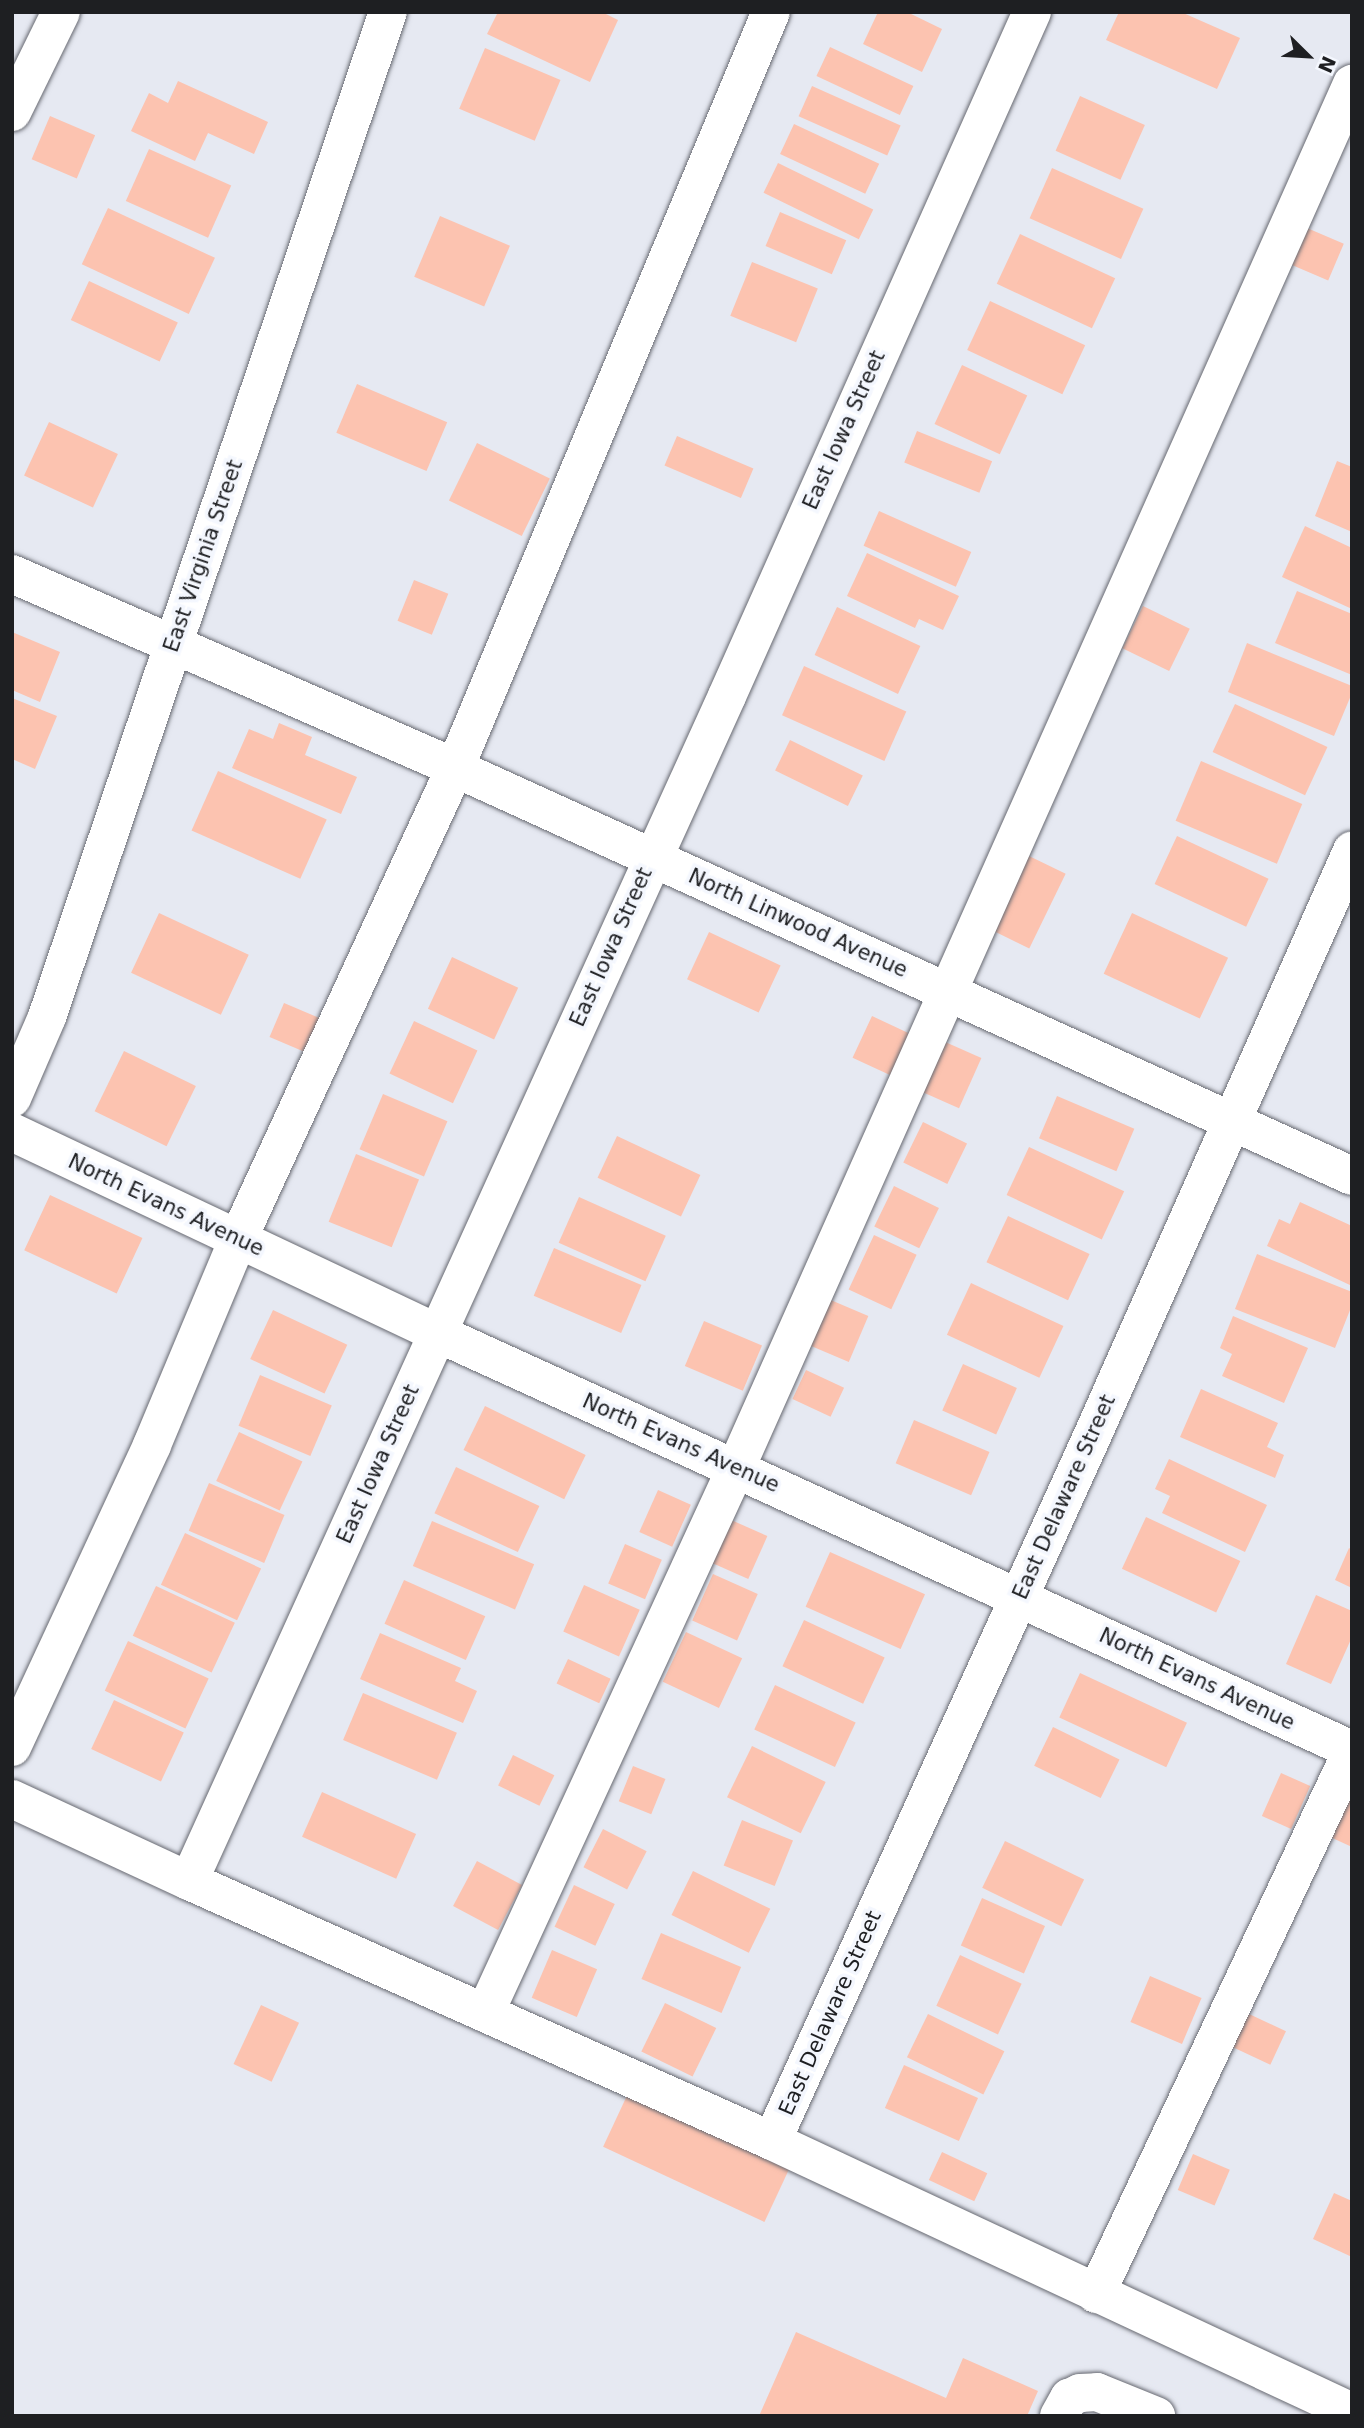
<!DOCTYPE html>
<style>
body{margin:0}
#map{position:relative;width:1364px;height:2428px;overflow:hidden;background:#e6e9f2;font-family:"DejaVu Sans",sans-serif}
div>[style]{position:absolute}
.building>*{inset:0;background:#fcc3b0;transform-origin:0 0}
.roads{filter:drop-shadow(0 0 2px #676971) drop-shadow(0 0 2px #676971)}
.minor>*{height:38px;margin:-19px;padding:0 19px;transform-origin:19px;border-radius:19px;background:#fff}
.major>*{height:38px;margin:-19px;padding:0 19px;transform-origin:19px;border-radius:19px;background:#fff}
span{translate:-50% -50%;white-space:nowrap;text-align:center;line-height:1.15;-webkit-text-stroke:7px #f4f7fe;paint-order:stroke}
.street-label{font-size:21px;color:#1e1f22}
.frame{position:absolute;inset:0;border:14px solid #1e1f22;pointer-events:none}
.north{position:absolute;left:1273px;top:21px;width:70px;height:70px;-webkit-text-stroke:5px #f4f7fe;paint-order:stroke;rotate:114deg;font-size:19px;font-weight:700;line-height:28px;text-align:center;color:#1e1f22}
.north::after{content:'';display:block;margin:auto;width:24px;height:32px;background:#1e1f22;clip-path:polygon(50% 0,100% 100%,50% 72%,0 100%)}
</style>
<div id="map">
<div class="building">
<i style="clip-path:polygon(498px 12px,602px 12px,618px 20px,590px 82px,487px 34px)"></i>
<i style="clip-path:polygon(878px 12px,907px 12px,942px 29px,922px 72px,863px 44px)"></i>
<i style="clip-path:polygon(1119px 12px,1181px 12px,1240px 38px,1217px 89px,1106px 40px)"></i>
<i style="left:830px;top:47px;width:92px;height:32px;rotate:25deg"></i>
<i style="left:485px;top:48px;width:82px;height:66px;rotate:23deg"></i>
<i style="clip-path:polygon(178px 81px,268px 122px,254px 154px,208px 133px,195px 161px,131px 131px,149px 93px,168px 103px)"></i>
<i style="left:812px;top:86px;width:97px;height:33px;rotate:24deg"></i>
<i style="left:1080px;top:96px;width:71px;height:60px;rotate:24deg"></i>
<i style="left:50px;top:116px;width:49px;height:47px;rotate:23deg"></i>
<i style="left:794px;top:124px;width:94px;height:33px;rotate:25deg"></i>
<i style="left:149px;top:149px;width:90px;height:57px;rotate:24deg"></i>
<i style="left:778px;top:163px;width:106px;height:33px;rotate:26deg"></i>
<i style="left:1052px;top:168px;width:100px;height:55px;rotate:24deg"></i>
<i style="left:108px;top:208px;width:118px;height:62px;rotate:25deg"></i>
<i style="left:780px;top:212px;width:72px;height:37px;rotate:23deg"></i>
<i style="left:440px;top:216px;width:76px;height:66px;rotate:23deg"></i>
<i style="left:1307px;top:228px;width:40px;height:40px;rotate:23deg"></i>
<i style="left:1020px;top:234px;width:105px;height:55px;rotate:25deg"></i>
<i style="left:752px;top:262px;width:71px;height:58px;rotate:22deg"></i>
<i style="left:89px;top:281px;width:98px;height:43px;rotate:25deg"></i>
<i style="left:990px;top:301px;width:105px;height:54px;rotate:25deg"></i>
<i style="left:962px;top:365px;width:72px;height:65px;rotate:25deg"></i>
<i style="left:357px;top:384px;width:98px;height:53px;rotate:23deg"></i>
<i style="left:49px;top:422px;width:76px;height:59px;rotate:25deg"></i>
<i style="left:917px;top:431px;width:81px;height:34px;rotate:22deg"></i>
<i style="left:677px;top:436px;width:83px;height:32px;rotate:23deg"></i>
<i style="left:477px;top:443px;width:81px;height:64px;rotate:26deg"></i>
<i style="clip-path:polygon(1337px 461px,1352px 467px,1352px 532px,1315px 516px)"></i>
<i style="left:879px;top:511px;width:101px;height:38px;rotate:24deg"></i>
<i style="clip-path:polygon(1305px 526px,1352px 548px,1352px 609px,1282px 577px)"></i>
<i style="clip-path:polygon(867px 553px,959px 596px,943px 630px,919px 619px,915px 628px,847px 596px)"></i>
<i style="left:414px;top:580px;width:37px;height:44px;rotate:22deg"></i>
<i style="clip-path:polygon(1297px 591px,1352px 614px,1352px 675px,1275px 643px)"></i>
<i style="left:1143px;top:606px;width:52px;height:47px;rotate:26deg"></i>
<i style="left:837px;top:607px;width:92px;height:53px;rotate:25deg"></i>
<i style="clip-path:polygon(12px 632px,60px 652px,40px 702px,12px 690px)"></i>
<i style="clip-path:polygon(1247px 643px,1352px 686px,1352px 693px,1334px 736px,1228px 692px)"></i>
<i style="left:804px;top:666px;width:112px;height:54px;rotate:24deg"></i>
<i style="clip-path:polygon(12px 698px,57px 716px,35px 769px,12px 759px)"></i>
<i style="left:1235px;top:704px;width:102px;height:53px;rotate:25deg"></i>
<i style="clip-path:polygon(279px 723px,312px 737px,305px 755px,357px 777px,341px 814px,232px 768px,249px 729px,273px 739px)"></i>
<i style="left:790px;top:740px;width:81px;height:34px;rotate:26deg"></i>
<i style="left:1201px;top:761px;width:110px;height:65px;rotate:23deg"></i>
<i style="left:218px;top:771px;width:119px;height:65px;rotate:24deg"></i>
<i style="left:1177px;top:836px;width:101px;height:53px;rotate:25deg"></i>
<i style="left:1027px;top:855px;width:43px;height:83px;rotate:26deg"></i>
<i style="left:159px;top:913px;width:99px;height:66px;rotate:25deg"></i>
<i style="left:1132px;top:913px;width:106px;height:67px;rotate:25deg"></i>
<i style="left:709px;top:932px;width:79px;height:52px;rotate:25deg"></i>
<i style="left:452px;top:957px;width:73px;height:57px;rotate:25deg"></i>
<i style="left:284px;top:1003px;width:46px;height:37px;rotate:23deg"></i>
<i style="left:872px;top:1016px;width:43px;height:46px;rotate:25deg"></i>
<i style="left:414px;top:1021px;width:70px;height:58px;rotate:25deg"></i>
<i style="left:943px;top:1041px;width:42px;height:55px;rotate:24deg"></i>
<i style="left:124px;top:1051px;width:80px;height:67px;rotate:26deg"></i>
<i style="left:383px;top:1094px;width:70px;height:60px;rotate:23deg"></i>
<i style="left:1057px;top:1096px;width:84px;height:46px;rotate:23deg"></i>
<i style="left:923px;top:1122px;width:49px;height:45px;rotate:26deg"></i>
<i style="left:617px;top:1136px;width:92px;height:46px;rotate:25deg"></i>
<i style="left:1029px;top:1147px;width:105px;height:53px;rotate:25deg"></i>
<i style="left:356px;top:1154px;width:68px;height:73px;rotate:22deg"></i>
<i style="left:894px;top:1186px;width:50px;height:45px;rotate:26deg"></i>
<i style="left:50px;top:1195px;width:102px;height:61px;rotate:25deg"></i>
<i style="left:579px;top:1197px;width:95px;height:50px;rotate:24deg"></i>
<i style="clip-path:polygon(1300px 1202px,1352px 1226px,1352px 1286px,1267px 1246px,1279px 1219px,1290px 1224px)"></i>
<i style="left:1008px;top:1216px;width:90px;height:51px;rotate:25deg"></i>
<i style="left:874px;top:1235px;width:47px;height:60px;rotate:25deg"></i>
<i style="left:554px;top:1248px;width:95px;height:52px;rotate:23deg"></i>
<i style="clip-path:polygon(1257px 1254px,1352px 1292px,1352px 1305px,1335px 1348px,1235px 1309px)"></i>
<i style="left:971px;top:1283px;width:102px;height:57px;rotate:25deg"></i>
<i style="left:826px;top:1298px;width:46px;height:50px;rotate:23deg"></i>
<i style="left:273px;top:1310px;width:82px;height:54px;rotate:25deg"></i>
<i style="clip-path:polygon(1233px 1316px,1308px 1348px,1284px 1403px,1222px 1376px,1232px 1354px,1220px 1348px)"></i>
<i style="left:704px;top:1321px;width:63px;height:49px;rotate:23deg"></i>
<i style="left:963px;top:1364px;width:59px;height:51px;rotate:24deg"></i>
<i style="left:806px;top:1370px;width:42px;height:32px;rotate:25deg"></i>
<i style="left:260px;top:1375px;width:78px;height:55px;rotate:23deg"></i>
<i style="clip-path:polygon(1201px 1389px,1278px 1423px,1267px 1447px,1284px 1455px,1275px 1478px,1180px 1437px)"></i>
<i style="left:485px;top:1406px;width:112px;height:49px;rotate:26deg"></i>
<i style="left:914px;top:1420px;width:82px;height:47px;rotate:23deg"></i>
<i style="left:239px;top:1432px;width:70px;height:54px;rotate:25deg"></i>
<i style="clip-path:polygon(1169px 1459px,1267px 1505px,1245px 1552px,1162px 1513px,1170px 1496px,1155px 1489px)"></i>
<i style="left:456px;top:1467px;width:92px;height:51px;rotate:25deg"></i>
<i style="left:209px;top:1483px;width:82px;height:52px;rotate:23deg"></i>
<i style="left:658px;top:1490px;width:36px;height:46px;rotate:24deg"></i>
<i style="left:1146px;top:1517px;width:104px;height:57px;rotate:25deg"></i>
<i style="left:729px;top:1519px;width:42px;height:47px;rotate:24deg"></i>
<i style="left:432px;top:1521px;width:111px;height:49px;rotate:23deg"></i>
<i style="left:185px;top:1533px;width:84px;height:57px;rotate:25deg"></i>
<i style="left:625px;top:1544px;width:40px;height:43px;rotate:23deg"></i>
<i style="clip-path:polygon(1349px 1548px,1352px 1550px,1352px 1588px,1335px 1580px)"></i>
<i style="left:830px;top:1552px;width:104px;height:60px;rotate:24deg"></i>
<i style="left:713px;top:1574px;width:49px;height:51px;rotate:24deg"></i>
<i style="left:404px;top:1580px;width:89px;height:48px;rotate:24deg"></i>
<i style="left:584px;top:1585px;width:61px;height:51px;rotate:24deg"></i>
<i style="left:156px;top:1586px;width:87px;height:55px;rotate:25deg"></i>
<i style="clip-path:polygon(1316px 1595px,1352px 1611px,1352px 1637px,1331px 1684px,1286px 1664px)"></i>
<i style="left:804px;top:1620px;width:89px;height:51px;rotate:25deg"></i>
<i style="left:686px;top:1632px;width:62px;height:55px;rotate:25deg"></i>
<i style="clip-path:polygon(380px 1633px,461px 1668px,455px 1681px,477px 1691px,463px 1723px,360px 1679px)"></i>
<i style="left:128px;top:1641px;width:89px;height:55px;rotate:25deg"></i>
<i style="left:568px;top:1659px;width:47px;height:27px;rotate:25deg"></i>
<i style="left:1080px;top:1673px;width:118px;height:49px;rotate:25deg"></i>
<i style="left:775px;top:1685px;width:89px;height:49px;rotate:25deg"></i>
<i style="left:363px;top:1693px;width:102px;height:51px;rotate:23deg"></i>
<i style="left:114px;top:1700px;width:77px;height:54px;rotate:25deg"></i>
<i style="left:1053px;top:1727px;width:74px;height:43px;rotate:26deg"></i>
<i style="left:752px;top:1746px;width:82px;height:57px;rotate:26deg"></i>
<i style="left:513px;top:1755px;width:46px;height:34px;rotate:26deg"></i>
<i style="left:633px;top:1766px;width:35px;height:38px;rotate:22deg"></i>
<i style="left:1281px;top:1773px;width:32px;height:47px;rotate:24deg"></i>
<i style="clip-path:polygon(1352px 1791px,1352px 1847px,1328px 1836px)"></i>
<i style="left:322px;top:1792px;width:103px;height:49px;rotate:24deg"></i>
<i style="left:742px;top:1820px;width:55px;height:49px;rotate:22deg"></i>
<i style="left:603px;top:1829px;width:49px;height:43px;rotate:27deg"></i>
<i style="left:1005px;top:1841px;width:88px;height:52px;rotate:26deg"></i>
<i style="left:477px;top:1861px;width:51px;height:51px;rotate:28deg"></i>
<i style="left:693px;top:1871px;width:86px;height:49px;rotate:26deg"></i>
<i style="left:574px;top:1885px;width:45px;height:46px;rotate:25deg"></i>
<i style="left:982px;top:1898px;width:69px;height:52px;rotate:24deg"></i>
<i style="left:661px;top:1933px;width:87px;height:50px;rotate:23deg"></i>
<i style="left:552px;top:1950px;width:49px;height:52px;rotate:23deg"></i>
<i style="left:960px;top:1955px;width:68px;height:56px;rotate:25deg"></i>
<i style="left:1150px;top:1976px;width:56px;height:50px;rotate:23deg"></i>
<i style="left:665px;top:2003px;width:57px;height:54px;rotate:26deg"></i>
<i style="left:261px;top:2005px;width:42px;height:65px;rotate:25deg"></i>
<i style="left:1247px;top:2013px;width:43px;height:37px;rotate:25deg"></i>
<i style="left:928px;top:2014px;width:85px;height:48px;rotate:26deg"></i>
<i style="left:904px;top:2065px;width:81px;height:47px;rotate:24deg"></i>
<i style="left:631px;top:2087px;width:178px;height:66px;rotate:25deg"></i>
<i style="left:942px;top:2152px;width:50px;height:31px;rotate:25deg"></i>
<i style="left:1193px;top:2154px;width:40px;height:39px;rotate:23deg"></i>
<i style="clip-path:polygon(1334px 2193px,1352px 2201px,1352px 2257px,1313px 2239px)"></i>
<i style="clip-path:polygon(796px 2332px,946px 2398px,963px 2358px,1038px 2391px,1027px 2416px,759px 2416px)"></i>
</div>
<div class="roads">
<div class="minor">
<i style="left:12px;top:112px;width:111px;rotate:-63.9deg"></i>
<i style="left:12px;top:574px;width:484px;rotate:23.6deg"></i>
<i style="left:455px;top:768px;width:985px;rotate:24.46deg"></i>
<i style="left:12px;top:1132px;width:470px;rotate:25.3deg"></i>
<i style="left:437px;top:1333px;width:1006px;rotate:24.5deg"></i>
<i style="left:12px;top:1747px;width:333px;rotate:-65.1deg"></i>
<i style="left:152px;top:1445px;width:223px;rotate:-67.3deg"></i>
<i style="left:238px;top:1239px;width:519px;rotate:-65.26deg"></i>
<i style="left:455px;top:768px;width:819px;rotate:-67.32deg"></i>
<i style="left:12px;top:1799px;width:195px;rotate:24.9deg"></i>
<i style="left:189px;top:1881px;width:638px;rotate:24.04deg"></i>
<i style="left:772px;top:2141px;width:640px;rotate:25.04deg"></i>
<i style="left:189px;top:1881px;width:1301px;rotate:-65.58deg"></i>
<i style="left:727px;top:696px;width:749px;rotate:-65.97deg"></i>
<i style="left:485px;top:2013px;width:600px;rotate:-65.27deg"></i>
<i style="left:736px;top:1468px;width:1515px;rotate:-66.01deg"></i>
<i style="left:772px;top:2141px;width:769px;rotate:-65.57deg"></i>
<i style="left:1090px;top:1441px;width:646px;rotate:-66.06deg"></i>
<i style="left:1096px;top:2294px;width:600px;rotate:-64.76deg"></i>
<i style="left:1059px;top:2416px;width:21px;rotate:-61deg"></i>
<i style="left:1069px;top:2398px;width:12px;rotate:-24deg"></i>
<i style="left:1080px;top:2393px;width:17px;rotate:-3deg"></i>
<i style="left:1097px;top:2392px;width:64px;rotate:22.1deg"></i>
</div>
<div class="major">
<i style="left:12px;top:1098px;width:88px;rotate:-66.6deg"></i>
<i style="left:47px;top:1017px;width:1061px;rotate:-71.26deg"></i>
</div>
</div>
<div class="street-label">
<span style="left:844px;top:430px;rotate:-66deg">East Iowa Street</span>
<span style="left:203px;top:556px;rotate:-71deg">East Virginia Street</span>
<span style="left:798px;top:923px;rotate:24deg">North Linwood Avenue</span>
<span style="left:611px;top:947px;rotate:-66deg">East Iowa Street</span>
<span style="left:166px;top:1205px;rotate:25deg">North Evans Avenue</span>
<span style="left:681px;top:1443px;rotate:24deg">North Evans Avenue</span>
<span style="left:378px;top:1464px;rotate:-66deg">East Iowa Street</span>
<span style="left:1064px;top:1497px;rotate:-66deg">East Delaware Street</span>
<span style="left:1197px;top:1679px;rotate:25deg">North Evans Avenue</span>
<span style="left:830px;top:2013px;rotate:-66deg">East Delaware Street</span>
</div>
<div class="frame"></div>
<div class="north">N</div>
</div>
